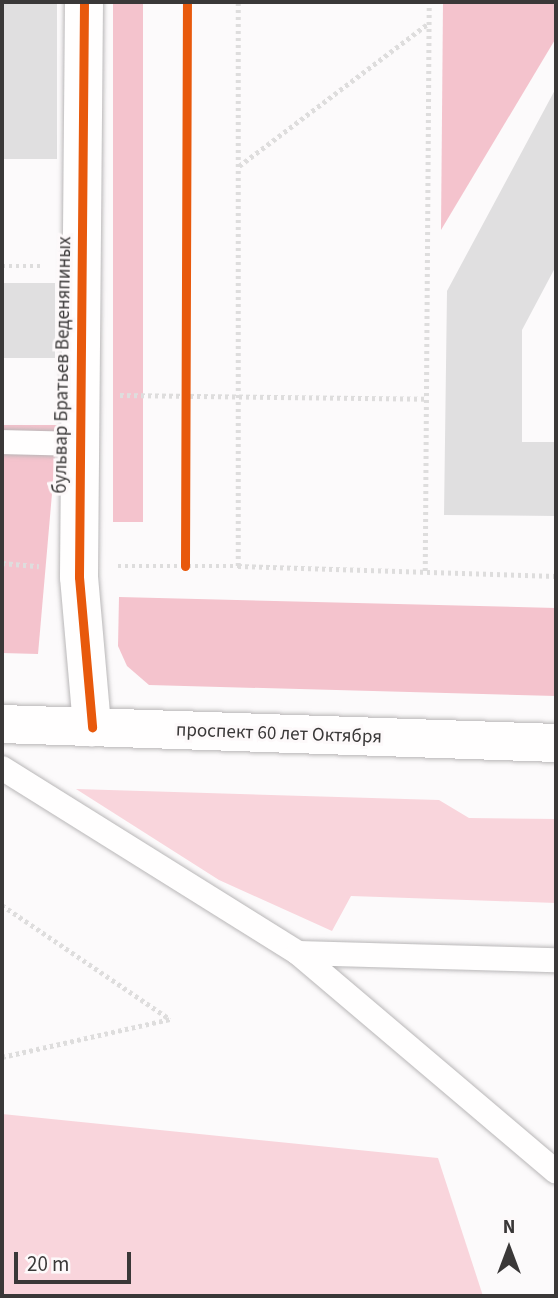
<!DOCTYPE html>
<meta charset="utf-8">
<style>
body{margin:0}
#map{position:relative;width:558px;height:1298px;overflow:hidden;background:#fcfafb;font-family:"Source Sans 3",sans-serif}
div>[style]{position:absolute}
.green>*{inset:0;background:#f9d5dc}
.forest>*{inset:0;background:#f4c3cd;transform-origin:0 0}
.building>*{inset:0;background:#e0dfe0;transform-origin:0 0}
.path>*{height:4.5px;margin-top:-2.25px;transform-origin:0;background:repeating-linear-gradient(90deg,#dedddd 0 3.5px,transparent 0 7px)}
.roads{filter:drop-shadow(0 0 2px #b9b7b8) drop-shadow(0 0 2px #b9b7b8)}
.lane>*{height:24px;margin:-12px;padding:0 12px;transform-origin:12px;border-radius:12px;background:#fffefe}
.street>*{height:38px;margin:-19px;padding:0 19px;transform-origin:19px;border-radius:19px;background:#fffefe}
.secondary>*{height:38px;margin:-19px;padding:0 19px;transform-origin:19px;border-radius:19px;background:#fffefe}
.cycleway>*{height:9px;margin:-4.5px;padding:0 4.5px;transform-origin:4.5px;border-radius:4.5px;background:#e8590c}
span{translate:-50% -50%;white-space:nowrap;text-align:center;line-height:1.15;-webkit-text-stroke:6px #fdf9fa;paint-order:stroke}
.street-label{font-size:19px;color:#3a3838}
.frame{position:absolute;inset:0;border:4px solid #3a3838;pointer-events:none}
.north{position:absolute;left:474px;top:1214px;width:70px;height:70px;-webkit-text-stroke:5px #fdf9fa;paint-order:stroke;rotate:0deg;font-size:19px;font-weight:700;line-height:28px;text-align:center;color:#3a3838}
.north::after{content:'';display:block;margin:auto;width:24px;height:32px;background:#3a3838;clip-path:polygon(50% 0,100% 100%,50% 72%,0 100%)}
.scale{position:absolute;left:14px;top:1252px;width:117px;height:32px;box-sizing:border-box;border:4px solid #3a3838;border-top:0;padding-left:9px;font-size:21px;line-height:24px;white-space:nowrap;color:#3a3838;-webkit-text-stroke:5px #fdf9fa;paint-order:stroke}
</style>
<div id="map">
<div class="green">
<i style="clip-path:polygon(76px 789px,439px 800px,469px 818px,556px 819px,556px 903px,351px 896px,332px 931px,219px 880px)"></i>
<i style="clip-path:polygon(2px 1114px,438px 1158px,483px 1296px,2px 1296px)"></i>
</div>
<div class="forest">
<i style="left:113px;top:2px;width:30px;height:520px"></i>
<i style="clip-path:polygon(443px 2px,556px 2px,556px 38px,441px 230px)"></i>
<i style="clip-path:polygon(2px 425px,58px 425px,38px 654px,2px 653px)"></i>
<i style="clip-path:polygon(119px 597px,556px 608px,556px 696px,149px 685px,127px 666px,118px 646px)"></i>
</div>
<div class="building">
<i style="left:2px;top:2px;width:55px;height:157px"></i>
<i style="clip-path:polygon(556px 88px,556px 266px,522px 330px,522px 442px,556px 442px,556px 516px,444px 515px,447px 291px)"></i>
<i style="left:2px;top:283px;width:53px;height:75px"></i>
</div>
<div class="path">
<i style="left:239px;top:166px;width:238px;rotate:-37deg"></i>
<i style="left:2px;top:266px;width:41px"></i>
<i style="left:120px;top:395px;width:307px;rotate:0.7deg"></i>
<i style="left:2px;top:563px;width:37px;rotate:5deg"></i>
<i style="left:118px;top:566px;width:120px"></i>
<i style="left:238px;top:566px;width:564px;rotate:-90deg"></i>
<i style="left:238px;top:566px;width:318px;rotate:1.8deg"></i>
<i style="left:425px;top:571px;width:569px;rotate:-89.6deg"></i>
<i style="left:2px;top:905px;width:203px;rotate:34.2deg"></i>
<i style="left:2px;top:1057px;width:172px;rotate:-12.7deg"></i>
</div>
<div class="roads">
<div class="lane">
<i style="left:2px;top:442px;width:78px;rotate:1.5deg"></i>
<i style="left:2px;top:768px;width:349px;rotate:32deg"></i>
<i style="left:298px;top:953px;width:258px;rotate:1.6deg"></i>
<i style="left:298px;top:953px;width:338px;rotate:40.3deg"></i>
</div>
<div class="street">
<i style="left:84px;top:2px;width:575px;rotate:90.5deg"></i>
<i style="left:79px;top:577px;width:151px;rotate:85deg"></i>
</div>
<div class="secondary">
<i style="left:2px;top:724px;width:554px;rotate:1.96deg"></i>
</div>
</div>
<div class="cycleway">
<i style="left:84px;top:2px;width:575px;rotate:90.5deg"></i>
<i style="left:79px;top:577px;width:151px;rotate:85deg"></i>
<i style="left:185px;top:566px;width:564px;rotate:-89.8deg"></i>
</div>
<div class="street-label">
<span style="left:63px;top:365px;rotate:-89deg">бульвар Братьев Веденяпиных</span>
<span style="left:279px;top:734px;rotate:2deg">проспект 60 лет Октября</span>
</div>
<div class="frame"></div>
<div class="north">N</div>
<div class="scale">20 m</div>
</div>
